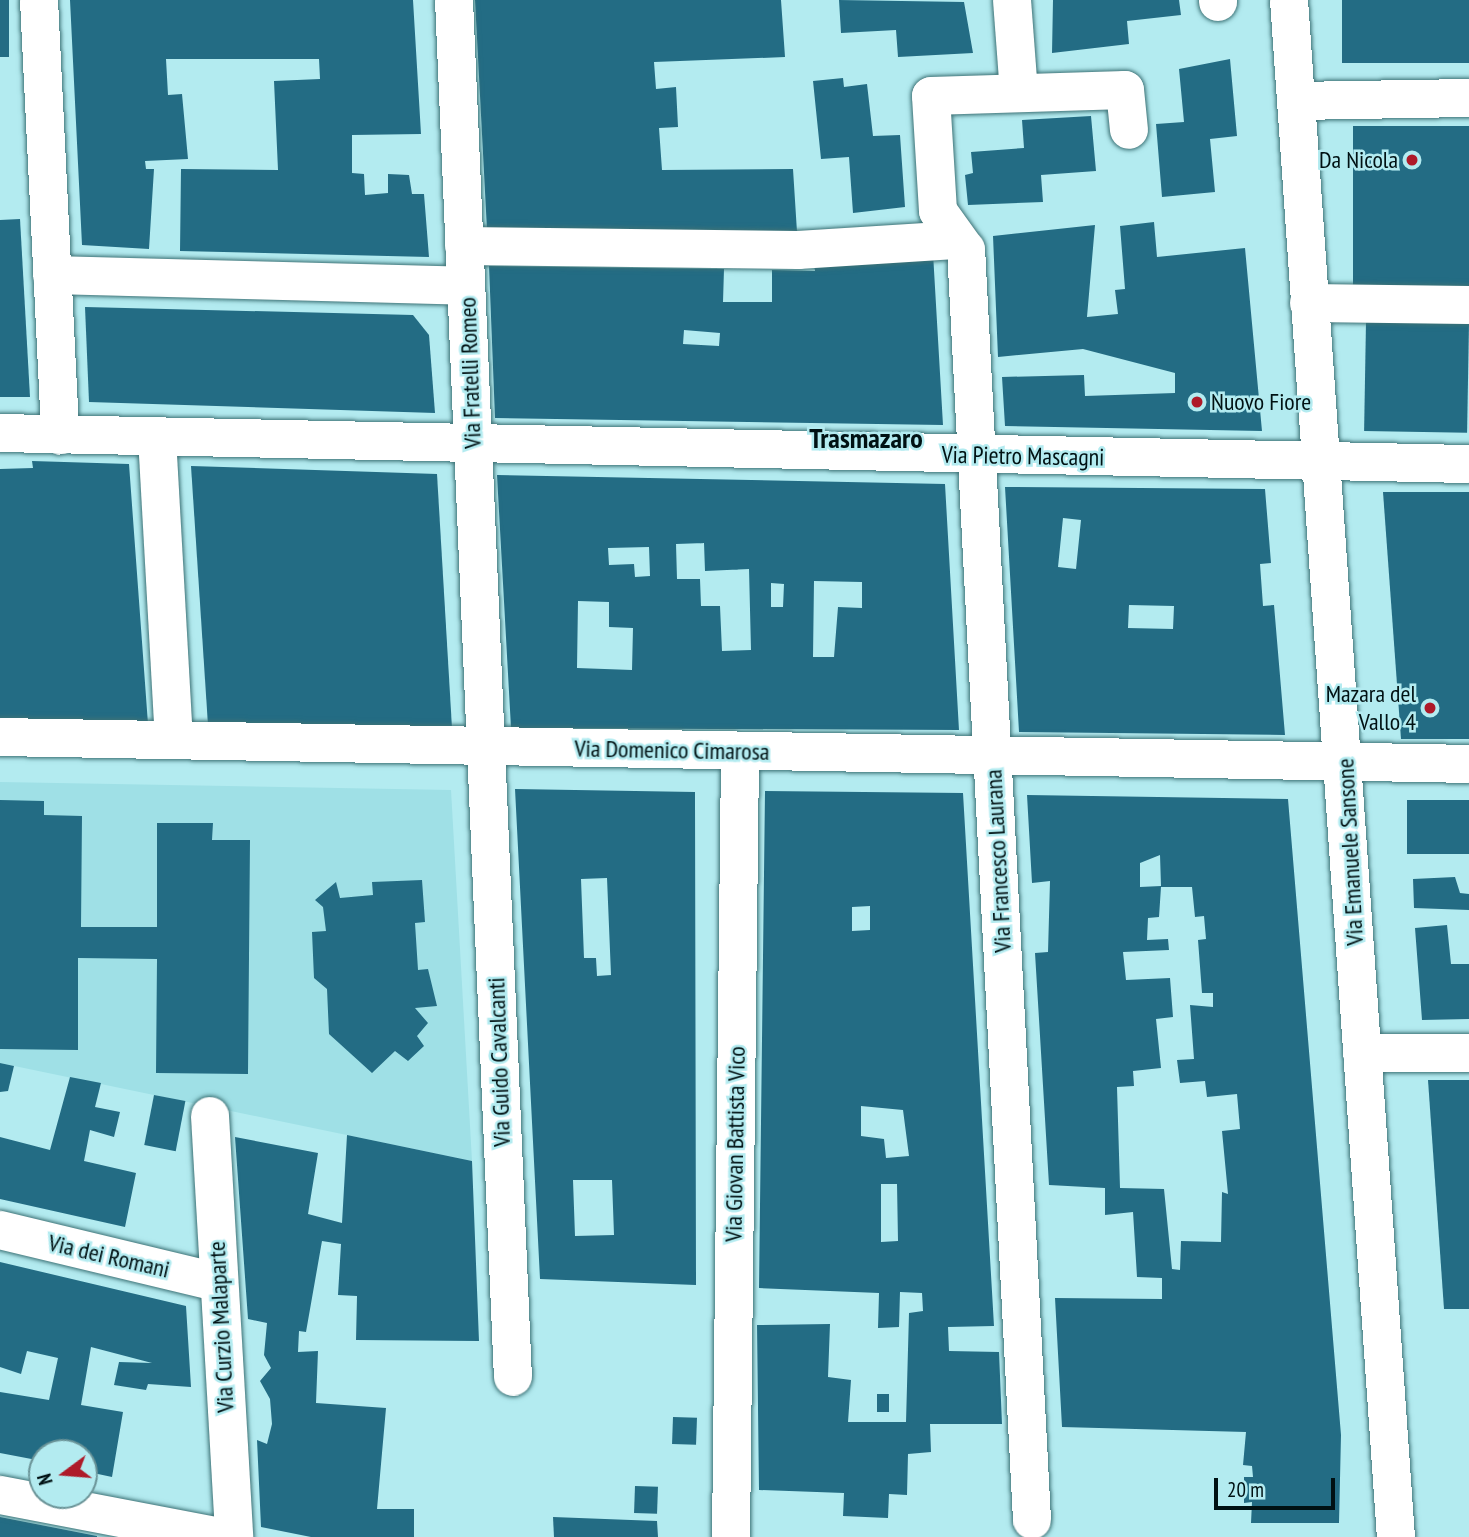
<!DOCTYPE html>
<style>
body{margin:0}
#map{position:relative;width:1469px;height:1537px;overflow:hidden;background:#b3ebf0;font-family:"PT Sans Narrow",sans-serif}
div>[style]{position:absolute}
.built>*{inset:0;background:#9fe0e6}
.building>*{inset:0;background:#236c84;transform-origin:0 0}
.roads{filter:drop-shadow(0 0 2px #3d7276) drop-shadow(0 0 2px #3d7276)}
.minor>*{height:38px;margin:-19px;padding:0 19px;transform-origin:19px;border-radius:19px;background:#fff}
.tertiary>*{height:38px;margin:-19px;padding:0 19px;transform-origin:19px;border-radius:19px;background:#fff}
.dots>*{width:19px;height:19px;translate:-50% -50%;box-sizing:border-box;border:4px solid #b3ebf0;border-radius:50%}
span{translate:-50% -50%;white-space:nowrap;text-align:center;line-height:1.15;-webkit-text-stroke:5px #b3ebf0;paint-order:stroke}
.poi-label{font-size:24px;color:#001113}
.right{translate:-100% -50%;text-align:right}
.left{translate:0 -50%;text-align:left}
.street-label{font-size:24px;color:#001113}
.quarter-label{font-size:28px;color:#001113;font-weight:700}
.north{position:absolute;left:28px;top:1439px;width:70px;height:70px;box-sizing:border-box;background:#b3ebf0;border:2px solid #6b9498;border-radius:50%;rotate:254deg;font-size:19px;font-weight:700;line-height:28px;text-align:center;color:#001113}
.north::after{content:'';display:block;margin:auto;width:24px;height:32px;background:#ae1a29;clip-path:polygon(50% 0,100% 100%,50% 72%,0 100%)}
.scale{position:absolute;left:1214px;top:1478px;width:121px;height:32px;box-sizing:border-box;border:4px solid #001113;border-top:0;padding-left:9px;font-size:21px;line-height:24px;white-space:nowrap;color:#001113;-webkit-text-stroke:5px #b3ebf0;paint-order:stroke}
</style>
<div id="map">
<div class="built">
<i style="clip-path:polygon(0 782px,451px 790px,472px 1161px,0 1063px)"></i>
</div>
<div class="building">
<i style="left:0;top:0;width:9px;height:57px"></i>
<i style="clip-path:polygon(70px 0,413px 0,421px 134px,352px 135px,352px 173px,364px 174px,365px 195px,388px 193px,388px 174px,409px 175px,412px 194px,424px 194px,429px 257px,180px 251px,181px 169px,278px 170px,274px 81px,320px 79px,319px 59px,166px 59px,168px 95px,182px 94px,188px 159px,145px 161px,146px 169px,154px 169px,149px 249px,82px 245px)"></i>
<i style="clip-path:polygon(475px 0,781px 0,785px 57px,654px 62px,656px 89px,676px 87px,678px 127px,659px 128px,662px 170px,793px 169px,797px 232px,487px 230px)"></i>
<i style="clip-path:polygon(839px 0,964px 2px,973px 53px,898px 57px,896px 30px,841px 33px)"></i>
<i style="clip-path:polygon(1053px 0,1179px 0,1181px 15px,1127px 21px,1129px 44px,1052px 53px)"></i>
<i style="left:1342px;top:0;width:127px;height:63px"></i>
<i style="clip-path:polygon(1230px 59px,1237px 136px,1210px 139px,1215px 192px,1162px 197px,1156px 124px,1184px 122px,1179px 69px)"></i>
<i style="clip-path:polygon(843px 78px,844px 87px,867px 84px,873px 136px,900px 135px,905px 207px,853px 213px,849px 157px,821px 159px,813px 81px)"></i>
<i style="clip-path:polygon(1091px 116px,1096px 171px,1041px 175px,1043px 202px,968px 205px,965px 175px,973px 173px,971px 152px,1024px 148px,1022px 120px)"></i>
<i style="left:1353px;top:126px;width:116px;height:160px"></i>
<i style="clip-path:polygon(20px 219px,30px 397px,0 397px,0 220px)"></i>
<i style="clip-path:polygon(1154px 222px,1157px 257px,1245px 248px,1262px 431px,1005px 426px,1002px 377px,1084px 375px,1085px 396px,1175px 393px,1175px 373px,1083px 349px,998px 357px,993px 236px,1095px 225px,1087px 317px,1118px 314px,1115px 290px,1125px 289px,1120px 226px)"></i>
<i style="clip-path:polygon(evenodd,933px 253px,943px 425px,495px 418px,489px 266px,724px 269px,723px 302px,772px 302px,772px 270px,815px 271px,814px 263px,933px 253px,684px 330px,720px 333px,719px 346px,683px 344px,684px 330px)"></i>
<i style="clip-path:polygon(85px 307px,413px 315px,429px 335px,435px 413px,89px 402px)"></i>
<i style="left:1366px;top:322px;width:103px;height:109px;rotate:1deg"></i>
<i style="clip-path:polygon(32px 461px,129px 464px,148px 724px,0 723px,0 469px,33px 468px)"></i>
<i style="clip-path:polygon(191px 466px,437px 474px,452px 728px,208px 725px)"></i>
<i style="clip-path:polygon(evenodd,497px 475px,945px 484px,959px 730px,511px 728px,497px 475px,704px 543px,705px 571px,749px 569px,751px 650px,722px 651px,720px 606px,701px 606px,700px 579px,677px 579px,676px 544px,704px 543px,497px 475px,649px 547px,650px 576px,635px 577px,634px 564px,609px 565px,608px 548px,649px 547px,497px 475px,814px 581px,862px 582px,862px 608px,838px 607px,834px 657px,813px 657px,814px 581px,497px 475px,771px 583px,784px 584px,783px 607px,771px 607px,771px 583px,497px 475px,578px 601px,609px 602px,609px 627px,633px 628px,632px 670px,577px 668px,578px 601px)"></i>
<i style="clip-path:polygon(evenodd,1005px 487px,1265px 489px,1271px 563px,1260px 564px,1263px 606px,1274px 605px,1285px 735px,1019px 732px,1005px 487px,1063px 518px,1081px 520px,1076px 569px,1058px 567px,1063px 518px,1005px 487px,1129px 605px,1174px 606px,1173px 629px,1128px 628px,1129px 605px)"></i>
<i style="clip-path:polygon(1383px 492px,1469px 492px,1469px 739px,1401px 739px)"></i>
<i style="clip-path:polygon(evenodd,515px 789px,695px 792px,696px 1285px,540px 1279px,515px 789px,607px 878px,611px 975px,597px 976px,596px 958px,584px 958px,581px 879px,607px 878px,515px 789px,573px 1180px,612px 1180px,614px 1235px,575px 1236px,573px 1180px)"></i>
<i style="clip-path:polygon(evenodd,765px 791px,963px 793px,994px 1326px,948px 1327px,949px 1351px,999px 1352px,1002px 1424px,930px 1424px,931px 1452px,908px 1454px,907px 1495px,889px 1494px,888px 1518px,843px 1516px,844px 1493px,759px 1490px,757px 1325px,830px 1324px,828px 1377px,851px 1380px,848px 1422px,906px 1422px,909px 1313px,923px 1311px,922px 1293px,900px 1292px,899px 1327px,878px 1328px,879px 1293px,759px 1288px,765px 791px,870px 906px,870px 930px,852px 931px,852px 907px,870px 906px,765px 791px,861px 1106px,903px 1110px,909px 1156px,886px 1158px,884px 1139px,861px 1136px,861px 1106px,765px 791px,881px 1184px,897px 1184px,898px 1241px,881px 1242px,881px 1184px)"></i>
<i style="clip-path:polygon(evenodd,1027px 795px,1288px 799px,1341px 1435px,1339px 1523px,1251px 1523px,1252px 1502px,1244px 1503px,1244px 1477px,1253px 1477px,1252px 1466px,1243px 1465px,1246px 1432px,1062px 1427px,1055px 1298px,1162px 1299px,1162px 1278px,1137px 1277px,1133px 1212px,1105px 1215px,1105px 1188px,1049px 1185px,1035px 953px,1048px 952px,1050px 881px,1032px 883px,1027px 795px,1160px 855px,1161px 886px,1140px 887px,1140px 863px,1160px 855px,1027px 795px,1161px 887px,1192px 887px,1195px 917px,1204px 916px,1206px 939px,1198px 940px,1202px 993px,1213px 993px,1213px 1007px,1190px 1005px,1194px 1059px,1177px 1060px,1180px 1083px,1205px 1081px,1207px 1097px,1237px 1094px,1240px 1129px,1222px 1131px,1228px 1194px,1222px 1192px,1221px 1242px,1181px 1241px,1180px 1270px,1172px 1269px,1164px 1189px,1120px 1188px,1117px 1087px,1134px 1086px,1133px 1071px,1161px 1068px,1156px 1019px,1173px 1017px,1170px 978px,1126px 980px,1123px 952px,1169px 950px,1168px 939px,1147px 940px,1148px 918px,1159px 917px,1161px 887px)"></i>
<i style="clip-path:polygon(0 800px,44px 801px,44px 815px,82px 816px,81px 927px,157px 927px,157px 823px,213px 823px,212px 840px,250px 840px,248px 1074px,156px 1073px,157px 959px,78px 958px,78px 1050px,0 1049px)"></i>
<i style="left:1407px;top:800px;width:62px;height:54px"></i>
<i style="clip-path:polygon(1455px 877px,1460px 893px,1469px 894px,1469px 910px,1414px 908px,1413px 879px)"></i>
<i style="clip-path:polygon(422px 880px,425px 922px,415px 923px,418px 970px,428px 969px,437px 1006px,415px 1008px,428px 1023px,417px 1036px,424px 1046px,408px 1061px,395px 1051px,372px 1073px,329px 1034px,327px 989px,314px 978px,312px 932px,326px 931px,323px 907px,315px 900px,336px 882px,340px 898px,373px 895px,372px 882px)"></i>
<i style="clip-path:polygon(1447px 925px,1451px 964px,1469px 964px,1469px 1019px,1422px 1020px,1415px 928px)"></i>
<i style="clip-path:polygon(0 1063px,14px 1066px,8px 1091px,0 1092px)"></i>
<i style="clip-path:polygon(70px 1077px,101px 1083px,95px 1107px,120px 1112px,114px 1137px,90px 1130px,84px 1161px,136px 1173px,125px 1227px,0 1199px,0 1137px,50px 1150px)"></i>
<i style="clip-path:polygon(1428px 1080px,1469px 1080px,1469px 1309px,1444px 1309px)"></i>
<i style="left:154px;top:1095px;width:32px;height:51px;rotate:11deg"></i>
<i style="clip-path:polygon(347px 1135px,472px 1161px,479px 1341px,356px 1340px,357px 1296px,338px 1295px,341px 1244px,322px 1241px,306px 1332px,299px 1331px,298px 1352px,318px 1351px,316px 1403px,386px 1408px,377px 1509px,414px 1509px,414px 1537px,311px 1537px,261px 1527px,257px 1440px,267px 1444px,272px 1424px,270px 1399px,260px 1381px,271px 1368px,264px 1355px,267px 1323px,248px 1319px,235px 1137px,318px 1153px,308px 1214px,342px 1223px)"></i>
<i style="clip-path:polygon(0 1262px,186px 1306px,191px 1387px,148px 1384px,146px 1390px,114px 1385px,119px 1362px,152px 1363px,91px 1347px,81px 1405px,123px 1412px,112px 1477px,84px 1471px,84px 1453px,42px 1453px,42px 1461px,0 1453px,0 1392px,49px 1400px,58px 1358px,27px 1351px,21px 1374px,0 1367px)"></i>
<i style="left:889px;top:1394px;width:18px;height:12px;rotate:90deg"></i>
<i style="left:673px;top:1417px;width:24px;height:27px;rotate:2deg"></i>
<i style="left:635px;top:1486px;width:23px;height:27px;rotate:2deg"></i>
<i style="clip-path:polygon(0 1517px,97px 1536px,97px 1537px,0 1537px)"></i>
<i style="clip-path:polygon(553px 1517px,657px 1521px,658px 1537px,554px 1537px)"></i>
</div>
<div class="roads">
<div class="minor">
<i style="left:39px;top:0;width:436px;rotate:87.2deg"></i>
<i style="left:454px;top:0;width:1378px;rotate:87.55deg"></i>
<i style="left:1012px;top:0;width:93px;rotate:85.7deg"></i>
<i style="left:1218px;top:0;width:2px;rotate:90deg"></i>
<i style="left:1296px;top:101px;width:173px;rotate:-1deg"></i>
<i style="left:464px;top:246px;width:334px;rotate:0.7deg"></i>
<i style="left:798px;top:250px;width:160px;rotate:-3.6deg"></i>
<i style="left:52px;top:275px;width:414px;rotate:1.5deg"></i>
<i style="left:1309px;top:303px;width:160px;rotate:0.7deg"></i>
<i style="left:0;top:433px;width:1469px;rotate:1.21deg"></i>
<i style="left:157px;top:437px;width:303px;rotate:86.8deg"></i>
<i style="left:0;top:737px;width:1469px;rotate:1.05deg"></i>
<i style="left:1362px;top:1053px;width:107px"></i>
<i style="left:210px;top:1116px;width:422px;rotate:86.7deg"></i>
<i style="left:0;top:1230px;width:223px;rotate:13.5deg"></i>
<i style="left:0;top:1495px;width:225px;rotate:10.8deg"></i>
<i style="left:1032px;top:1520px;width:1272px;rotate:-92.97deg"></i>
<i style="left:966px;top:250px;width:48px;rotate:-125.7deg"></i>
<i style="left:938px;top:211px;width:115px;rotate:-93.5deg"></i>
<i style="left:931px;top:96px;width:194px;rotate:-1.8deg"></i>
<i style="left:1125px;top:90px;width:40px;rotate:84.3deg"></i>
<i style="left:731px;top:1537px;width:786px;rotate:-89.34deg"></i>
</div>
<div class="tertiary">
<i style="left:1289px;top:0;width:1541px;rotate:86.02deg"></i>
</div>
</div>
<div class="dots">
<i style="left:1412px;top:160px;background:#ae1a29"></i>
<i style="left:1197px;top:402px;background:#ae1a29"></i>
<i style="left:1430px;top:708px;background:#ae1a29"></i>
</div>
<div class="poi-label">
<span class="right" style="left:1398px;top:160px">Da Nicola</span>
<span class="left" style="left:1211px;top:402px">Nuovo Fiore</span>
<span class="right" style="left:1416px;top:708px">Mazara del<br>Vallo 4</span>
</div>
<div class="street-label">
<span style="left:470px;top:373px;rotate:-92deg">Via Fratelli Romeo</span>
<span style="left:1023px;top:456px;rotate:1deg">Via Pietro Mascagni</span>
<span style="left:672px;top:750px;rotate:1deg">Via Domenico Cimarosa</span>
<span style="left:1350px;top:852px;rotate:-93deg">Via Emanuele Sansone</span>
<span style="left:998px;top:861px;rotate:-93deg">Via Francesco Laurana</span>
<span style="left:499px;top:1062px;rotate:-92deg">Via Guido Cavalcanti</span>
<span style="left:735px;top:1144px;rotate:-89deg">Via Giovan Battista Vico</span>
<span style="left:109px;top:1256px;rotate:13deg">Via dei Romani</span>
<span style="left:221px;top:1327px;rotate:-93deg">Via Curzio Malaparte</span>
</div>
<div class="quarter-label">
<span style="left:866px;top:438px">Trasmazaro</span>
</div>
<div class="north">N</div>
<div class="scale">20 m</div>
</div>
